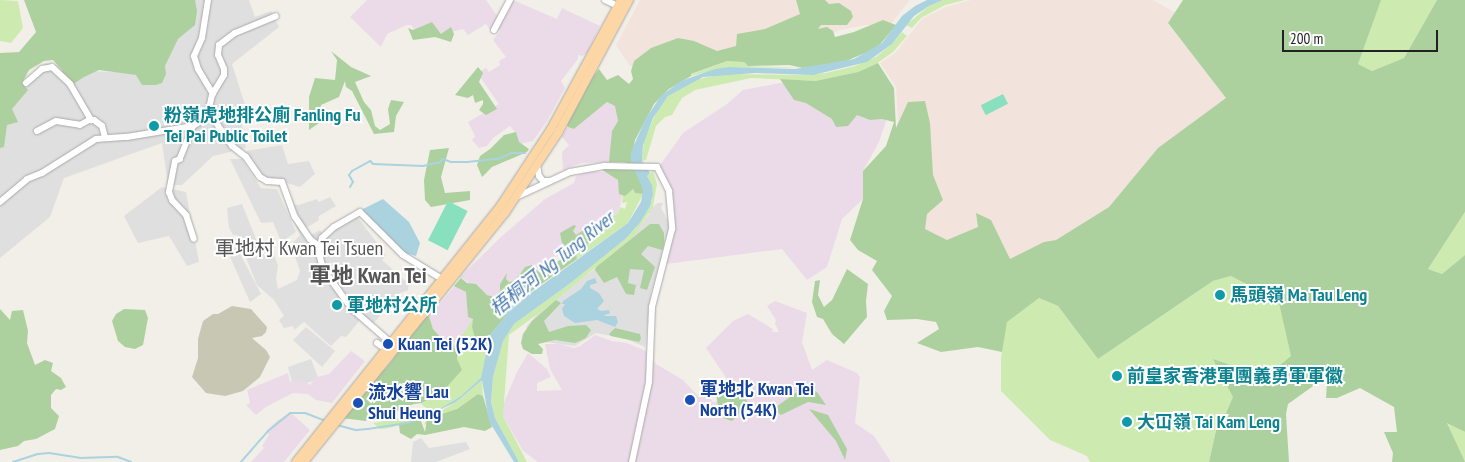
<!DOCTYPE html>
<meta charset="utf-8">
<style>
body{margin:0}
#map{position:relative;width:1465px;height:462px;overflow:hidden;background:#f2efe9;font-family:"PT Sans Narrow","Noto Sans SC",sans-serif}
div>[style]{position:absolute}
.residential>*{inset:0;background:#e0dfdf}
.industrial>*{inset:0;background:#ebdbe8}
.military>*{inset:0;background:#f3e3dd}
.construction>*{inset:0;background:#c7c7b4}
.grass>*{inset:0;background:#cdebb0}
.forest>*{inset:0;background:#add19e}
.pitch>*{inset:0;background:#88e0be;transform-origin:0 0}
.water>*{inset:0;background:#aad3df}
.stream>*{height:2px;margin:-1px;padding:0 1px;transform-origin:1px;border-radius:1px;background:#aad3df}
.roads{filter:drop-shadow(0 0 1px #a9a9a9) drop-shadow(0 0 1px #a9a9a9)}
.minor>*{height:6px;margin:-3px;padding:0 3px;transform-origin:3px;border-radius:3px;background:#fff}
.major>*{height:8px;margin:-4px;padding:0 4px;transform-origin:4px;border-radius:4px;background:#fcd6a4}
.dots>*{width:14px;height:14px;translate:-50% -50%;box-sizing:border-box;border:2px solid #fff;border-radius:50%}
span{translate:-50% -50%;white-space:nowrap;text-align:center;line-height:1.15;-webkit-text-stroke:4px #fff;paint-order:stroke}
.culture-label{font-size:18px;color:#0d838f;font-weight:700}
.left{translate:0 -50%;text-align:left}
.transit-label{font-size:18px;color:#164399;font-weight:700}
.water-label{font-size:19px;color:#4a7aab;font-style:italic}
.quarter-label{font-size:20px;color:#555}
.district-label{font-size:22px;color:#555;font-weight:700}
.scale{position:absolute;left:1282px;top:30px;width:156px;height:22px;box-sizing:border-box;border:2px solid #222;border-top:0;padding-left:6px;font-size:15px;line-height:18px;white-space:nowrap;color:#222;-webkit-text-stroke:4px #fff;paint-order:stroke}
</style>
<div id="map">
<div class="residential">
<i style="clip-path:polygon(187px 0,249px 0,255px 17px,271px 11px,279px 27px,232px 64px,247px 111px,241px 120px,246px 148px,213px 156px,182px 185px,168px 185px,162px 143px,64px 178px,50px 217px,0 258px,0 106px,46px 63px,85px 71px,156px 73px)"></i>
<i style="clip-path:polygon(282px 145px,288px 164px,309px 161px,315px 174px,300px 187px,261px 175px,246px 151px)"></i>
<i style="clip-path:polygon(230px 159px,242px 159px,261px 188px,277px 189px,296px 232px,281px 242px,273px 222px,261px 223px)"></i>
<i style="clip-path:polygon(162px 187px,186px 192px,199px 262px,187px 266px,169px 236px,138px 243px,124px 216px)"></i>
<i style="clip-path:polygon(330px 197px,336px 206px,319px 216px,318px 221px,305px 228px,309px 236px,320px 230px,324px 236px,356px 215px,386px 255px,382px 260px,409px 284px,408px 290px,398px 294px,372px 325px,360px 320px,346px 337px,341px 336px,331px 346px,304px 322px,294px 330px,293px 326px,284px 328px,279px 320px,284px 316px,274px 300px,257px 285px,237px 235px,233px 235px,229px 228px,227px 208px,242px 204px,258px 244px,265px 244px,273px 251px,278px 266px,276px 279px,278px 289px,297px 280px,300px 271px,291px 245px,300px 235px,287px 208px,289px 204px,299px 205px,317px 199px,319px 202px)"></i>
<i style="clip-path:polygon(658px 203px,663px 203px,661px 208px,670px 224px,665px 249px,651px 292px,645px 347px,626px 339px,596px 333px,575px 346px,545px 342px,529px 330px,526px 327px,548px 302px,613px 256px,613px 251px,635px 234px,649px 214px,647px 211px)"></i>
<i style="clip-path:polygon(237px 248px,261px 294px,250px 302px,227px 250px)"></i>
<i style="clip-path:polygon(306px 327px,335px 351px,322px 367px,293px 340px)"></i>
<i style="clip-path:polygon(311px 359px,319px 380px,293px 386px,288px 367px)"></i>
<i style="clip-path:polygon(421px 438px,429px 448px,466px 442px,470px 449px,436px 462px,411px 462px,413px 442px)"></i>
</div>
<div class="industrial">
<i style="clip-path:polygon(367px 0,486px 0,498px 17px,491px 31px,486px 24px,468px 35px,463px 29px,443px 34px,415px 31px,411px 25px,407px 25px,387px 34px,381px 47px,350px 17px)"></i>
<i style="clip-path:polygon(513px 0,557px 19px,562px 8px,600px 26px,587px 53px,582px 56px,578px 55px,578px 59px,561px 81px,565px 88px,547px 121px,533px 141px,516px 145px,515px 132px,510px 126px,493px 138px,487px 146px,479px 148px,472px 140px,475px 136px,468px 122px,499px 104px,480px 77px,481px 71px,486px 68px,489px 72px,500px 65px,499px 61px,506px 57px,493px 40px,500px 31px,498px 29px)"></i>
<i style="clip-path:polygon(881px 76px,886px 121px,879px 142px,863px 171px,863px 199px,842px 219px,827px 267px,807px 280px,782px 249px,666px 264px,673px 212px,658px 168px,683px 133px,727px 104px,743px 90px,780px 83px,816px 85px)"></i>
<i style="clip-path:polygon(607px 102px,616px 106px,618px 121px,612px 131px,611px 162px,581px 163px,563px 170px,562px 152px,569px 145px,562px 137px,568px 127px,574px 129px)"></i>
<i style="clip-path:polygon(590px 172px,629px 172px,618px 213px,495px 300px,460px 277px,501px 237px,545px 199px,574px 183px,576px 176px)"></i>
<i style="clip-path:polygon(455px 286px,466px 292px,474px 317px,468px 330px,450px 350px,433px 329px,429px 316px)"></i>
<i style="clip-path:polygon(775px 301px,807px 313px,802px 342px,812px 370px,827px 360px,857px 373px,860px 377px,855px 423px,874px 436px,891px 462px,538px 462px,523px 451px,503px 416px,503px 405px,517px 372px,528px 353px,547px 369px,551px 377px,537px 383px,537px 391px,562px 390px,550px 369px,545px 344px,560px 344px,574px 348px,580px 346px,595px 335px,612px 341px,627px 343px,646px 351px,656px 364px,683px 380px,699px 397px,709px 396px,713px 402px,726px 398px,734px 407px,744px 404px,706px 348px,733px 321px,748px 314px,773px 329px,772px 332px,779px 332px,775px 324px,776px 320px,767px 306px)"></i>
<i style="clip-path:polygon(351px 351px,365px 361px,332px 403px,316px 400px,308px 394px,293px 393px,266px 407px,256px 415px,246px 405px,250px 403px,247px 390px,288px 373px,290px 382px,303px 380px,310px 385px,317px 377px,329px 374px)"></i>
<i style="clip-path:polygon(291px 413px,310px 430px,284px 462px,251px 462px,264px 448px,262px 446px,269px 435px,266px 431px,278px 420px)"></i>
</div>
<div class="military">
<i style="clip-path:polygon(640px 0,910px 0,890px 25px,866px 25px,836px 31px,817px 55px,682px 68px,630px 66px,616px 45px)"></i>
<i style="clip-path:polygon(971px 0,1153px 0,1176px 13px,1168px 24px,1227px 98px,1158px 148px,1109px 207px,998px 276px,911px 252px,890px 151px,898px 121px,896px 87px,880px 63px,895px 53px,922px 19px,946px 7px)"></i>
</div>
<div class="construction">
<i style="clip-path:polygon(232px 306px,251px 309px,267px 327px,266px 332px,262px 336px,252px 338px,266px 350px,270px 357px,260px 377px,243px 391px,225px 396px,206px 393px,192px 377px,198px 358px,198px 339px,203px 321px,213px 314px,218px 314px)"></i>
</div>
<div class="grass">
<i style="clip-path:polygon(0 0,18px 1px,23px 28px,11px 43px,0 41px)"></i>
<i style="clip-path:polygon(943px 0,965px 0,945px 5px,921px 18px,912px 28px,906px 25px,929px 6px)"></i>
<i style="clip-path:polygon(1376px 0,1437px 0,1404px 58px,1372px 71px,1358px 64px)"></i>
<i style="clip-path:polygon(902px 32px,907px 36px,893px 52px,876px 64px,858px 72px,815px 81px,751px 78px,695px 90px,682px 98px,672px 115px,665px 117px,656px 126px,646px 160px,642px 161px,644px 140px,657px 111px,668px 96px,694px 80px,722px 74px,799px 75px,826px 73px,855px 66px,876px 57px,892px 44px)"></i>
<i style="clip-path:polygon(727px 61px,744px 62px,748px 66px,803px 68px,729px 67px,691px 76px,690px 75px)"></i>
<i style="clip-path:polygon(653px 171px,657px 184px,653px 206px,635px 235px,546px 308px,509px 335px,503px 416px,527px 462px,519px 462px,495px 418px,491px 402px,493px 377px,503px 340px,514px 324px,568px 285px,636px 228px,652px 200px,652px 185px,647px 176px)"></i>
<i style="clip-path:polygon(633px 189px,635px 193px,643px 194px,628px 223px,577px 259px,575px 251px,595px 232px,592px 232px,618px 213px,620px 207px,625px 209px,627px 202px,622px 203px,623px 195px)"></i>
<i style="clip-path:polygon(1465px 212px,1465px 255px,1442px 274px,1428px 269px)"></i>
<i style="clip-path:polygon(1231px 276px,1246px 284px,1277px 294px,1295px 358px,1233px 397px,1231px 415px,1217px 426px,1209px 462px,1090px 462px,1087px 456px,1050px 440px,1001px 391px,1001px 358px,1006px 322px,1039px 298px,1058px 306px,1098px 359px,1213px 281px)"></i>
<i style="clip-path:polygon(473px 319px,475px 337px,490px 335px,482px 378px,461px 396px,433px 413px,421px 404px,444px 390px,457px 359px,456px 352px,464px 341px,461px 337px)"></i>
<i style="clip-path:polygon(482px 380px,483px 396px,478px 394px,457px 409px,424px 425px,427px 419px,456px 402px)"></i>
<i style="clip-path:polygon(412px 416px,415px 421px,389px 428px,380px 429px,373px 423px)"></i>
<i style="clip-path:polygon(1447px 422px,1465px 432px,1465px 462px,1462px 458px)"></i>
</div>
<div class="forest">
<i style="clip-path:polygon(24px 0,195px 0,197px 11px,195px 25px,178px 39px,165px 66px,166px 74px,162px 83px,156px 85px,142px 85px,136px 75px,99px 70px,84px 77px,72px 85px,63px 77px,62px 70px,53px 60px,44px 61px,29px 70px,22px 83px,28px 90px,12px 109px,18px 122px,7px 125px,4px 147px,0 148px,0 53px,19px 52px,36px 32px)"></i>
<i style="clip-path:polygon(796px 0,825px 0,829px 4px,839px 3px,851px 11px,853px 17px,847px 25px,821px 25px,818px 29px,827px 27px,833px 31px,835px 37px,854px 32px,883px 20px,896px 25px,877px 48px,846px 61px,803px 68px,789px 65px,748px 66px,744px 62px,727px 61px,691px 74px,691px 76px,669px 89px,654px 104px,635px 140px,631px 161px,643px 187px,643px 194px,635px 193px,633px 189px,625px 196px,619px 194px,618px 180px,599px 168px,628px 162px,609px 162px,612px 131px,618px 121px,615px 106px,607px 102px,574px 129px,568px 127px,566px 121px,582px 98px,587px 84px,599px 69px,607px 80px,618px 75px,629px 84px,633px 79px,631px 71px,634px 61px,651px 48px,678px 38px,694px 41px,717px 51px,736px 46px,737px 34px,765px 29px,800px 14px)"></i>
<i style="clip-path:polygon(1183px 0,1381px 0,1358px 64px,1372px 71px,1404px 58px,1437px 0,1465px 0,1465px 212px,1428px 269px,1442px 274px,1465px 255px,1465px 432px,1447px 423px,1465px 462px,1392px 462px,1393px 453px,1384px 432px,1397px 432px,1394px 407px,1360px 388px,1337px 398px,1326px 398px,1327px 382px,1316px 384px,1288px 404px,1286px 414px,1289px 462px,1209px 462px,1217px 426px,1225px 416px,1233px 397px,1213px 359px,1247px 371px,1279px 366px,1291px 356px,1277px 294px,1246px 284px,1231px 276px,1213px 281px,1098px 359px,1058px 306px,1039px 298px,1007px 322px,1002px 352px,978px 347px,941px 352px,917px 343px,939px 329px,936px 322px,917px 319px,887px 320px,884px 311px,892px 296px,872px 270px,877px 261px,858px 250px,850px 240px,863px 199px,863px 171px,886px 146px,894px 122px,882px 119px,870px 120px,857px 115px,848px 126px,836px 127px,832px 119px,806px 103px,794px 100px,780px 79px,815px 81px,858px 72px,878px 63px,894px 88px,896px 128px,908px 102px,925px 101px,930px 123px,933px 175px,943px 200px,927px 214px,925px 229px,947px 240px,978px 227px,976px 213px,991px 220px,1010px 259px,1044px 242px,1056px 240px,1109px 207px,1158px 148px,1226px 98px,1168px 23px)"></i>
<i style="clip-path:polygon(432px 22px,441px 34px,451px 27px,454px 34px,451px 42px,435px 37px,413px 40px,408px 28px,413px 30px)"></i>
<i style="clip-path:polygon(331px 51px,351px 67px,371px 76px,355px 82px,364px 102px,371px 110px,375px 126px,380px 130px,390px 124px,388px 109px,391px 100px,404px 102px,396px 116px,394px 132px,374px 134px,352px 91px,346px 87px,345px 81px,339px 97px,321px 105px,319px 123px,309px 130px,309px 97px,315px 78px,335px 80px,337px 60px)"></i>
<i style="clip-path:polygon(478px 67px,483px 73px,479px 82px,497px 109px,486px 115px,479px 110px,483px 104px,483px 100px,475px 103px,473px 95px,468px 98px,455px 95px)"></i>
<i style="clip-path:polygon(516px 132px,519px 142px,529px 149px,527px 152px,492px 167px,482px 177px,477px 165px,480px 156px,490px 149px,504px 135px)"></i>
<i style="clip-path:polygon(449px 148px,441px 177px,445px 193px,470px 191px,470px 200px,431px 207px,425px 200px,424px 180px,430px 150px)"></i>
<i style="clip-path:polygon(650px 224px,659px 224px,664px 233px,664px 244px,662px 250px,648px 246px,641px 254px,655px 267px,647px 290px,640px 288px,644px 270px,630px 269px,628px 283px,636px 285px,634px 295px,626px 294px,617px 277px,604px 283px,595px 270px,596px 267px)"></i>
<i style="clip-path:polygon(574px 225px,576px 226px,573px 231px,576px 235px,584px 230px,595px 232px,596px 237px,588px 238px,589px 243px,585px 248px,576px 253px,577px 259px,526px 295px,518px 293px,515px 296px,518px 302px,490px 335px,475px 338px,472px 327px,473px 319px,468px 317px,466px 292px,454px 286px,461px 278px,467px 283px,476px 284px,487px 295px,494px 297px,500px 291px,500px 284px,507px 273px,506px 279px,509px 282px,515px 281px,525px 267px,532px 265px,540px 273px,569px 254px,571px 251px,562px 243px,560px 233px)"></i>
<i style="clip-path:polygon(847px 269px,868px 284px,866px 301px,867px 317px,844px 344px,832px 334px,823px 319px,817px 317px,812px 302px,815px 281px,820px 280px,818px 295px,824px 307px,832px 300px)"></i>
<i style="clip-path:polygon(556px 300px,561px 303px,544px 321px,549px 332px,568px 326px,586px 325px,591px 330px,586px 338px,575px 343px,555px 340px,538px 344px,543px 349px,542px 354px,532px 354px,523px 349px,521px 343px,523px 334px,532px 321px)"></i>
<i style="clip-path:polygon(0 309px,10px 320px,12px 311px,23px 310px,28px 331px,27px 343px,35px 365px,45px 360px,53px 363px,51px 371px,61px 378px,66px 387px,61px 390px,56px 389px,51px 395px,51px 408px,59px 416px,55px 429px,36px 439px,24px 441px,18px 446px,0 450px)"></i>
<i style="clip-path:polygon(124px 309px,145px 310px,148px 318px,143px 345px,135px 349px,125px 347px,118px 341px,112px 321px,116px 314px)"></i>
<i style="clip-path:polygon(429px 312px,433px 312px,429px 316px,433px 329px,451px 349px,461px 337px,464px 341px,457px 353px,457px 359px,462px 370px,444px 390px,422px 403px,414px 404px,391px 413px,370px 414px,366px 421px,341px 418px,381px 370px,385px 369px,394px 358px,398px 350px)"></i>
<i style="clip-path:polygon(615px 328px,640px 334px,641px 339px,639px 342px,611px 336px,609px 334px)"></i>
<i style="clip-path:polygon(738px 383px,750px 407px,743px 410px,732px 421px,723px 418px,730px 411px,732px 402px,718px 407px,716px 393px)"></i>
<i style="clip-path:polygon(804px 387px,817px 392px,826px 405px,808px 402px,781px 415px,773px 409px)"></i>
<i style="clip-path:polygon(478px 394px,483px 396px,492px 427px,485px 431px,464px 427px,425px 435px,417px 434px,411px 439px,400px 433px,399px 425px,413px 421px,421px 421px,425px 432px,427px 419px,457px 409px)"></i>
<i style="clip-path:polygon(809px 409px,828px 415px,847px 449px,845px 460px,836px 441px)"></i>
</div>
<div class="pitch">
<i style="left:1003px;top:94px;width:11px;height:25px;rotate:63deg"></i>
<i style="left:448px;top:201px;width:22px;height:44px;rotate:27deg"></i>
</div>
<div class="water">
<i style="clip-path:polygon(927px 0,943px 0,929px 6px,914px 16px,892px 44px,867px 62px,813px 75px,756px 73px,703px 77px,668px 96px,653px 118px,643px 145px,642px 161px,650px 173px,647px 176px,652px 185px,653px 194px,650px 206px,639px 224px,625px 239px,568px 285px,514px 324px,503px 341px,493px 377px,491px 402px,495px 418px,519px 462px,514px 462px,489px 421px,482px 380px,456px 402px,433px 413px,461px 396px,481px 378px,490px 335px,513px 306px,628px 223px,641px 202px,643px 190px,631px 161px,631px 152px,646px 118px,661px 96px,681px 81px,715px 69px,729px 67px,795px 69px,854px 59px,882px 43px,902px 16px,915px 6px)"></i>
<i style="clip-path:polygon(383px 199px,409px 222px,420px 243px,416px 256px,402px 252px,364px 213px,363px 209px)"></i>
<i style="clip-path:polygon(595px 278px,597px 283px,590px 285px,590px 288px,599px 293px,604px 301px,597px 309px,601px 311px,609px 310px,610px 313px,603px 316px,616px 316px,618px 322px,615px 327px,597px 320px,575px 323px,564px 316px,562px 309px,565px 304px,562px 304px,563px 301px,581px 289px,587px 281px)"></i>
</div>
<div class="stream">
<i style="left:350px;top:187px;width:6px;rotate:-59deg"></i>
<i style="left:353px;top:182px;width:8px;rotate:-120deg"></i>
<i style="left:349px;top:175px;width:5px;rotate:-53deg"></i>
<i style="left:352px;top:171px;width:21px;rotate:-29deg"></i>
<i style="left:370px;top:161px;width:4px;rotate:45deg"></i>
<i style="left:373px;top:164px;width:50px;rotate:2.3deg"></i>
<i style="left:423px;top:166px;width:17px;rotate:-13deg"></i>
<i style="left:440px;top:162px;width:4px;rotate:-45deg"></i>
<i style="left:443px;top:159px;width:9px;rotate:21deg"></i>
<i style="left:451px;top:162px;width:16px"></i>
<i style="left:467px;top:162px;width:31px;rotate:-6deg"></i>
<i style="left:498px;top:159px;width:15px;rotate:-23deg"></i>
<i style="left:512px;top:153px;width:13px"></i>
<i style="left:337px;top:425px;width:20px;rotate:15deg"></i>
<i style="left:356px;top:430px;width:12px;rotate:-5deg"></i>
<i style="left:368px;top:429px;width:39px;rotate:-9deg"></i>
<i style="left:407px;top:423px;width:30px;rotate:-20deg"></i>
<i style="left:13px;top:462px;width:26px;rotate:-18deg"></i>
<i style="left:38px;top:454px;width:11px;rotate:-5deg"></i>
<i style="left:49px;top:453px;width:31px;rotate:9deg"></i>
<i style="left:80px;top:458px;width:38px;rotate:-2deg"></i>
<i style="left:118px;top:457px;width:14px;rotate:21deg"></i>
<i style="left:241px;top:462px;width:41px;rotate:-48.9deg"></i>
<i style="left:268px;top:431px;width:28px;rotate:-39deg"></i>
<i style="left:290px;top:413px;width:15px"></i>
<i style="left:305px;top:413px;width:22px;rotate:21deg"></i>
</div>
<div class="roads">
<div class="minor">
<i style="left:208px;top:0;width:38px;rotate:99deg"></i>
<i style="left:202px;top:38px;width:20px;rotate:114deg"></i>
<i style="left:194px;top:56px;width:14px;rotate:73deg"></i>
<i style="left:198px;top:69px;width:29px;rotate:59deg"></i>
<i style="left:605px;top:0;width:14px;rotate:25deg"></i>
<i style="left:494px;top:30px;width:34px;rotate:-62deg"></i>
<i style="left:26px;top:83px;width:21px;rotate:-41deg"></i>
<i style="left:42px;top:69px;width:10px;rotate:-11deg"></i>
<i style="left:52px;top:67px;width:25px;rotate:43deg"></i>
<i style="left:70px;top:84px;width:42px;rotate:59.7deg"></i>
<i style="left:208px;top:115px;width:4px;rotate:27deg"></i>
<i style="left:212px;top:117px;width:35px;rotate:55deg"></i>
<i style="left:232px;top:146px;width:18px;rotate:38deg"></i>
<i style="left:246px;top:157px;width:24px;rotate:55deg"></i>
<i style="left:260px;top:177px;width:8px;rotate:30deg"></i>
<i style="left:267px;top:181px;width:15px;rotate:4deg"></i>
<i style="left:282px;top:182px;width:37px;rotate:70deg"></i>
<i style="left:295px;top:217px;width:27px;rotate:56deg"></i>
<i style="left:310px;top:239px;width:11px;rotate:38deg"></i>
<i style="left:193px;top:126px;width:35px;rotate:112deg"></i>
<i style="left:180px;top:159px;width:5px;rotate:158deg"></i>
<i style="left:175px;top:161px;width:32px;rotate:101deg"></i>
<i style="left:169px;top:192px;width:9px;rotate:69deg"></i>
<i style="left:172px;top:200px;width:21px;rotate:47deg"></i>
<i style="left:186px;top:215px;width:25px;rotate:72deg"></i>
<i style="left:37px;top:131px;width:21px;rotate:-28deg"></i>
<i style="left:56px;top:121px;width:24px;rotate:9deg"></i>
<i style="left:80px;top:125px;width:10px;rotate:-29deg"></i>
<i style="left:89px;top:120px;width:5px"></i>
<i style="left:94px;top:120px;width:10px;rotate:37deg"></i>
<i style="left:102px;top:126px;width:11px;rotate:75deg"></i>
<i style="left:537px;top:165px;width:11px;rotate:80deg"></i>
<i style="left:539px;top:176px;width:6px;rotate:51deg"></i>
<i style="left:543px;top:181px;width:5px"></i>
<i style="left:516px;top:197px;width:60px;rotate:-24.8deg"></i>
<i style="left:570px;top:172px;width:36px;rotate:-10deg"></i>
<i style="left:605px;top:166px;width:52px;rotate:1.1deg"></i>
<i style="left:657px;top:167px;width:27px;rotate:63deg"></i>
<i style="left:669px;top:191px;width:38px;rotate:85deg"></i>
<i style="left:672px;top:229px;width:81px;rotate:104.4deg"></i>
<i style="left:652px;top:307px;width:75px;rotate:92.3deg"></i>
<i style="left:649px;top:382px;width:82px;rotate:102deg"></i>
<i style="left:0;top:202px;width:35px;rotate:-40deg"></i>
<i style="left:27px;top:179px;width:16px;rotate:-22deg"></i>
<i style="left:42px;top:173px;width:64px;rotate:-32.2deg"></i>
<i style="left:96px;top:139px;width:31px;rotate:-4deg"></i>
<i style="left:127px;top:137px;width:67px;rotate:-9.5deg"></i>
<i style="left:193px;top:126px;width:16px;rotate:-30deg"></i>
<i style="left:207px;top:118px;width:24px;rotate:-78deg"></i>
<i style="left:212px;top:95px;width:23px;rotate:-59deg"></i>
<i style="left:224px;top:75px;width:6px;rotate:-90deg"></i>
<i style="left:224px;top:69px;width:15px;rotate:-113deg"></i>
<i style="left:218px;top:55px;width:10px;rotate:-84deg"></i>
<i style="left:219px;top:45px;width:20px;rotate:-37deg"></i>
<i style="left:235px;top:33px;width:44px;rotate:-22.5deg"></i>
<i style="left:377px;top:343px;width:11px;rotate:34deg"></i>
<i style="left:391px;top:343px;width:52px;rotate:-138.9deg"></i>
<i style="left:352px;top:309px;width:49px;rotate:-125.9deg"></i>
<i style="left:323px;top:269px;width:16px;rotate:-104deg"></i>
<i style="left:319px;top:253px;width:15px;rotate:-79deg"></i>
<i style="left:322px;top:238px;width:16px;rotate:-43deg"></i>
<i style="left:334px;top:227px;width:30px;rotate:-30deg"></i>
<i style="left:360px;top:212px;width:61px;rotate:45deg"></i>
<i style="left:403px;top:255px;width:46px;rotate:31.6deg"></i>
</div>
<div class="major">
<i style="left:296px;top:462px;width:329px;rotate:-51.4deg"></i>
<i style="left:501px;top:205px;width:91px;rotate:-56.7deg"></i>
<i style="left:551px;top:129px;width:147px;rotate:-61.5deg"></i>
<i style="left:304px;top:462px;width:320px;rotate:-51.1deg"></i>
<i style="left:505px;top:213px;width:96px;rotate:-56.5deg"></i>
<i style="left:558px;top:133px;width:151px;rotate:-61.9deg"></i>
</div>
</div>
<div class="dots">
<i style="left:154px;top:126px;background:#0f9aa8"></i>
<i style="left:1220px;top:295px;background:#0f9aa8"></i>
<i style="left:337px;top:305px;background:#0f9aa8"></i>
<i style="left:388px;top:344px;background:#1a4fb4"></i>
<i style="left:1117px;top:376px;background:#0f9aa8"></i>
<i style="left:690px;top:400px;background:#1a4fb4"></i>
<i style="left:358px;top:403px;background:#1a4fb4"></i>
<i style="left:1127px;top:422px;background:#0f9aa8"></i>
</div>
<div class="culture-label">
<span class="left" style="left:164px;top:126px">粉嶺虎地排公廁 Fanling Fu<br>Tei Pai Public Toilet</span>
<span class="left" style="left:1230px;top:295px">馬頭嶺 Ma Tau Leng</span>
<span class="left" style="left:347px;top:305px">軍地村公所</span>
<span class="left" style="left:1127px;top:376px">前皇家香港軍團義勇軍軍徽</span>
<span class="left" style="left:1137px;top:422px">大冚嶺 Tai Kam Leng</span>
</div>
<div class="transit-label">
<span class="left" style="left:398px;top:344px">Kuan Tei (52K)</span>
<span class="left" style="left:700px;top:400px">軍地北 Kwan Tei<br>North (54K)</span>
<span class="left" style="left:368px;top:403px">流水響 Lau<br>Shui Heung</span>
</div>
<div class="water-label">
<span style="left:552px;top:264px;rotate:-39deg">梧桐河 Ng Tung River</span>
</div>
<div class="quarter-label">
<span style="left:299px;top:248px">軍地村 Kwan Tei Tsuen</span>
</div>
<div class="district-label">
<span style="left:368px;top:276px">軍地 Kwan Tei</span>
</div>
<div class="scale">200 m</div>
</div>
